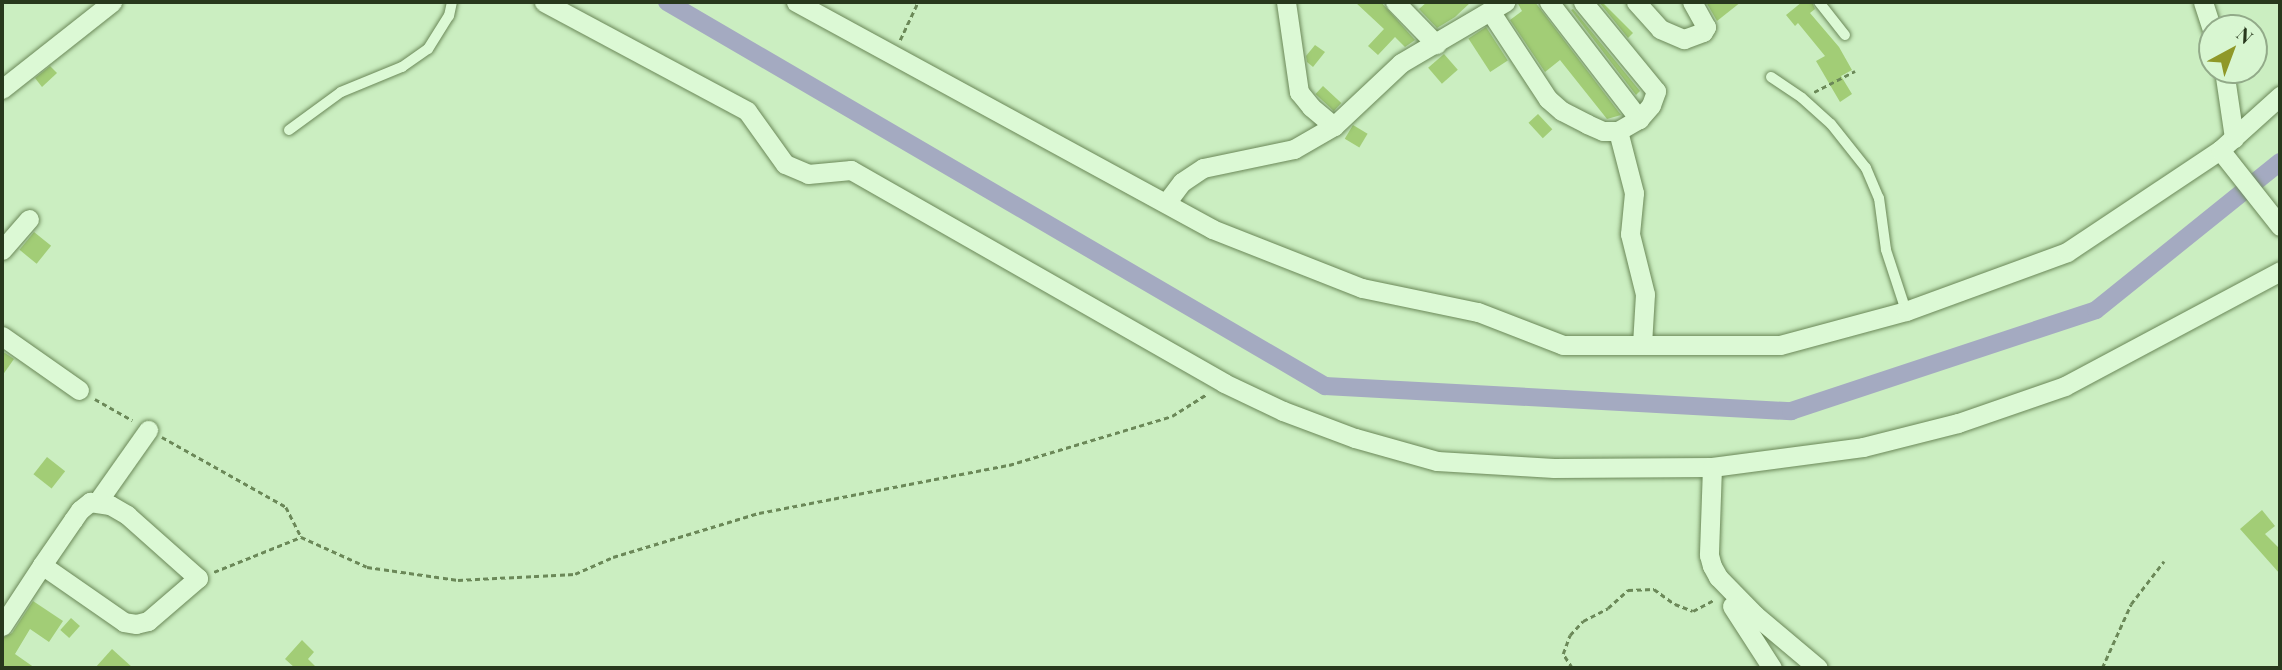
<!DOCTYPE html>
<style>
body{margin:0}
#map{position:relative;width:2282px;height:670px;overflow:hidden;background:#cbeec1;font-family:"Playfair Display",serif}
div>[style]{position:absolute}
.canal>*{height:18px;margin:-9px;padding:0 9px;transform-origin:9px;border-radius:9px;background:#a4aac1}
.building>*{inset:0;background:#a2cd76;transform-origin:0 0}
.path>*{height:2.5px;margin-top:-1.25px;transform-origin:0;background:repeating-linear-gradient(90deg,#6b8858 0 5px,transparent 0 8.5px)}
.roads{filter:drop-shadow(0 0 2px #6b8858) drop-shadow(0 0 2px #6b8858)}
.lane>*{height:10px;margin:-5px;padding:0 5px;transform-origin:5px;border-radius:5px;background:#dcf9d5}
.street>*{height:19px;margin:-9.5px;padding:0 9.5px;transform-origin:9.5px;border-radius:9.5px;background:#dcf9d5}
span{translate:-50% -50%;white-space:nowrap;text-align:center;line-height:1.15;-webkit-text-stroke:6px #d8f6d1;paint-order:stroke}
.frame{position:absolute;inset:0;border:4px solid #28381d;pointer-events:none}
.north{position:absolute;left:2198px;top:14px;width:70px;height:70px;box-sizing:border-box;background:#d8f6d1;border:2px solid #92aa89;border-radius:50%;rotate:41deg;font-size:19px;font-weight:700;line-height:28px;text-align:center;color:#28381d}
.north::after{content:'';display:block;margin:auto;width:24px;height:32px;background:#8f9828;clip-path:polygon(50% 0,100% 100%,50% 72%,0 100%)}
</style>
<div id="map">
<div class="canal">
<i style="left:667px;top:2px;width:762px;rotate:30.27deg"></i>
<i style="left:1325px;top:386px;width:467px;rotate:3.1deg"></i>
<i style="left:1791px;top:411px;width:321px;rotate:-18.3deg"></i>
<i style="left:2096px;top:310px;width:236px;rotate:-38.8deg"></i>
</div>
<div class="building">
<i style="clip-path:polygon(1355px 2px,1381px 2px,1415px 40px,1405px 47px,1395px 37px,1378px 55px,1368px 46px,1384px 29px)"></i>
<i style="clip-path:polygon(1427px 2px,1471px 2px,1455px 17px,1437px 28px,1419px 9px)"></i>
<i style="clip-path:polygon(1517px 2px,1535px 2px,1621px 115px,1607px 119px,1560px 60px,1545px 72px,1510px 20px,1522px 11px)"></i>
<i style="clip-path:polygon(1599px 2px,1602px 2px,1633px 33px,1628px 38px)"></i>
<i style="clip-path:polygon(1706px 2px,1741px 2px,1717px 21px)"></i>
<i style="clip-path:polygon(1802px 2px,1812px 2px,1815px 9px,1810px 13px,1839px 47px,1852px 70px,1841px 76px,1852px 94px,1840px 102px,1816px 61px,1825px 56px,1798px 23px,1795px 26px,1786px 15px)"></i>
<i style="clip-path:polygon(1573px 9px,1640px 91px,1636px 95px,1571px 10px)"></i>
<i style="left:1486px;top:27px;width:40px;height:21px;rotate:57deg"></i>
<i style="clip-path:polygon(1315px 45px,1325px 52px,1313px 67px,1307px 62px,1306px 56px)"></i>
<i style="left:1444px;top:54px;width:21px;height:21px;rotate:49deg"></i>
<i style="clip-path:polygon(50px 66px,57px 73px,42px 87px,35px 78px)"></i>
<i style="left:1323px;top:86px;width:25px;height:11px;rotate:43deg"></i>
<i style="left:1538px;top:114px;width:21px;height:13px;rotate:47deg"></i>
<i style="left:1353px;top:125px;width:17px;height:16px;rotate:31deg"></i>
<i style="left:34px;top:232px;width:22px;height:23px;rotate:39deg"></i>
<i style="clip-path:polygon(2px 351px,14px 359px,2px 376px)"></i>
<i style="left:47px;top:457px;width:23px;height:22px;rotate:38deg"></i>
<i style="clip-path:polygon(2262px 510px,2275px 526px,2265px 534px,2280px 549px,2280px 574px,2240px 529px)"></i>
<i style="clip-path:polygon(33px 601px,63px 621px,49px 642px,30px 629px,15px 654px,35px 668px,2px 668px,2px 638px,12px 633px)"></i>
<i style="left:71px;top:618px;width:12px;height:16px;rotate:42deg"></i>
<i style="clip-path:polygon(302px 640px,314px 652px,308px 659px,317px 668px,295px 668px,285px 659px)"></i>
<i style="clip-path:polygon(112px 649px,133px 668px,95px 668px)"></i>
</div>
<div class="path">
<i style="left:900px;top:40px;width:42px;rotate:-64.7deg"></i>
<i style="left:1814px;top:92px;width:46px;rotate:-27.1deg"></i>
<i style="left:95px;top:399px;width:43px;rotate:29.6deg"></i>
<i style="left:162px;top:437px;width:142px;rotate:29.4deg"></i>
<i style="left:286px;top:507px;width:34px;rotate:63deg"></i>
<i style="left:301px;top:537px;width:72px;rotate:24.4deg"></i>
<i style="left:367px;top:567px;width:92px;rotate:8.1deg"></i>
<i style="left:458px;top:580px;width:117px;rotate:-2.9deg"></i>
<i style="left:575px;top:574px;width:42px;rotate:-24.1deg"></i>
<i style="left:613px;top:557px;width:152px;rotate:-16.8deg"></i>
<i style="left:759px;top:513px;width:255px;rotate:-10.9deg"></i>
<i style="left:1009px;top:465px;width:170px;rotate:-16.7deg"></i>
<i style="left:1172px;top:416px;width:41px;rotate:-32.2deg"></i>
<i style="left:214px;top:572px;width:94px;rotate:-21.9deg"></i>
<i style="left:1572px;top:668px;width:17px;rotate:-123deg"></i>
<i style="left:1563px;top:654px;width:20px;rotate:-70deg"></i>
<i style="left:1570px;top:635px;width:19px;rotate:-47deg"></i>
<i style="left:1583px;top:621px;width:28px;rotate:-27deg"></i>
<i style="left:1608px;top:608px;width:27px;rotate:-42deg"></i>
<i style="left:1628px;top:590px;width:26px;rotate:-2deg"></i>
<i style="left:1654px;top:589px;width:26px;rotate:36deg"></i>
<i style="left:1675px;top:604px;width:19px;rotate:21deg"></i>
<i style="left:1693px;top:611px;width:24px;rotate:-28deg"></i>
<i style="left:2102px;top:668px;width:70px;rotate:-65.6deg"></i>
<i style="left:2131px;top:604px;width:54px;rotate:-52.5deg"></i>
</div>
<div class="roads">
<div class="lane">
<i style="left:1819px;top:2px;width:42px;rotate:51.8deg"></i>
<i style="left:1771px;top:77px;width:37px;rotate:34deg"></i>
<i style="left:1802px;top:98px;width:39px;rotate:42deg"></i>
<i style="left:1831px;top:124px;width:56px;rotate:51.5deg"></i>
<i style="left:1866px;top:168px;width:33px;rotate:67deg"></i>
<i style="left:1879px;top:198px;width:52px;rotate:82.3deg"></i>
<i style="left:1886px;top:250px;width:64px;rotate:71.8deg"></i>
<i style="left:289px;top:130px;width:64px;rotate:-36.2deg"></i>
<i style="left:341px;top:92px;width:66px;rotate:-22.3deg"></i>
<i style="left:402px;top:67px;width:32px;rotate:-35deg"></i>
<i style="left:428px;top:49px;width:39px;rotate:-58deg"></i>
<i style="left:449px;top:16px;width:14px;rotate:-78deg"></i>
</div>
<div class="street">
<i style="left:544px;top:2px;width:230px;rotate:28.2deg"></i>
<i style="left:747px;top:111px;width:65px;rotate:54.4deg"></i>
<i style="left:785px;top:164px;width:25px;rotate:23deg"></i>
<i style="left:808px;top:174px;width:43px;rotate:-5.3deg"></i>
<i style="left:851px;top:170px;width:430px;rotate:29.7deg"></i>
<i style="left:1224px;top:383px;width:65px;rotate:25.4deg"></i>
<i style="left:1283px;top:411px;width:77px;rotate:20.6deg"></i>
<i style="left:1355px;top:438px;width:85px;rotate:15.7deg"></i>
<i style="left:1437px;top:461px;width:117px;rotate:3.4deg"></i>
<i style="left:1554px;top:468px;width:158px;rotate:-0.4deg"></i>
<i style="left:1712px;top:467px;width:152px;rotate:-7.5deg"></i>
<i style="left:1863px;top:447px;width:98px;rotate:-14.2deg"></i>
<i style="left:1958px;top:423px;width:113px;rotate:-19.1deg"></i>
<i style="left:2065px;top:386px;width:244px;rotate:-28.1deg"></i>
<i style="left:796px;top:2px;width:474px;rotate:28.6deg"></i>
<i style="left:1212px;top:229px;width:161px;rotate:21.5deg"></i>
<i style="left:1362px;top:288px;width:118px;rotate:11.7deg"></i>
<i style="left:1478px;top:312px;width:91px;rotate:21.2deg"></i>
<i style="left:1563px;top:345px;width:217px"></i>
<i style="left:1780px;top:345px;width:131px;rotate:-15.1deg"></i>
<i style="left:1906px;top:311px;width:171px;rotate:-20.1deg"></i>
<i style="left:2067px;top:252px;width:184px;rotate:-33.7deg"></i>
<i style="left:2220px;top:150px;width:81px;rotate:-42deg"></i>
<i style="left:1286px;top:2px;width:91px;rotate:81.8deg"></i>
<i style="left:1299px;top:92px;width:19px;rotate:51deg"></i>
<i style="left:1311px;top:107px;width:30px;rotate:40deg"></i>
<i style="left:1395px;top:2px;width:59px;rotate:45.7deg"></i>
<i style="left:1549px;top:2px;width:148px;rotate:52.4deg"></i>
<i style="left:1636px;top:2px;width:36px;rotate:48deg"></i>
<i style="left:1660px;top:29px;width:26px;rotate:23deg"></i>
<i style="left:1684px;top:39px;width:20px;rotate:-20deg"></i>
<i style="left:1703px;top:32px;width:6px;rotate:-59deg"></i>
<i style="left:1706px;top:27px;width:29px;rotate:-119deg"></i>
<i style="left:2203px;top:2px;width:29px;rotate:72deg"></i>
<i style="left:1490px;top:11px;width:105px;rotate:56.6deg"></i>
<i style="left:1548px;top:99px;width:18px;rotate:41deg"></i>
<i style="left:1562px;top:111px;width:28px;rotate:27deg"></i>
<i style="left:1587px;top:124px;width:17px;rotate:24deg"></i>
<i style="left:1603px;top:131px;width:15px"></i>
<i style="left:1618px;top:131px;width:24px;rotate:-30deg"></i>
<i style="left:1639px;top:119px;width:18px;rotate:-49deg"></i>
<i style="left:1651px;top:105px;width:15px;rotate:-70deg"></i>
<i style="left:1656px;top:91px;width:115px;rotate:-129.4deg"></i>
<i style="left:2224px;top:70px;width:69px;rotate:81.6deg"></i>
<i style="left:2px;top:89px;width:140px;rotate:-38.3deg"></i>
<i style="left:1618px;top:131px;width:64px;rotate:75.5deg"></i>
<i style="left:1634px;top:193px;width:41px;rotate:95.6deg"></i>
<i style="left:1630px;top:234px;width:62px;rotate:76deg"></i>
<i style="left:1645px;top:294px;width:51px;rotate:93.4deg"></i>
<i style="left:2220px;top:150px;width:97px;rotate:51.7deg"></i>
<i style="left:1166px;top:203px;width:26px;rotate:-53deg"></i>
<i style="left:1182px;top:182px;width:25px;rotate:-34deg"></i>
<i style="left:1203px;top:168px;width:93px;rotate:-11.8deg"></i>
<i style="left:1294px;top:149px;width:46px;rotate:-29.9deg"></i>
<i style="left:1334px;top:126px;width:92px;rotate:-43.2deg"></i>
<i style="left:1401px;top:63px;width:121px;rotate:-30.4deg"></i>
<i style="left:2px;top:250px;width:41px;rotate:-48.9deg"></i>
<i style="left:2px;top:336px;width:94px;rotate:35deg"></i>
<i style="left:1712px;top:467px;width:88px;rotate:92deg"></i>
<i style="left:1709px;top:555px;width:11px;rotate:75deg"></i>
<i style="left:1712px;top:566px;width:13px;rotate:61deg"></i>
<i style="left:1718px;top:577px;width:53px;rotate:45.8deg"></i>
<i style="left:1755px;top:615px;width:82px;rotate:40.1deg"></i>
<i style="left:98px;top:501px;width:87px;rotate:-54.8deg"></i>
<i style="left:1732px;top:606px;width:74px;rotate:57.2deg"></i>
<i style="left:2px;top:626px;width:73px;rotate:-56.7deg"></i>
<i style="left:42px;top:565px;width:55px;rotate:-55.4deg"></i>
<i style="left:73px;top:520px;width:12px;rotate:-55deg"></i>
<i style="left:80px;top:510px;width:13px;rotate:-39deg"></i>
<i style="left:90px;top:502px;width:20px;rotate:9deg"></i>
<i style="left:110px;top:505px;width:20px;rotate:30deg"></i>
<i style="left:127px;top:515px;width:95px;rotate:41.6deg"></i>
<i style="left:198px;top:578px;width:66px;rotate:139.3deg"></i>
<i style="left:148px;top:621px;width:12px;rotate:166deg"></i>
<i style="left:136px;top:624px;width:12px;rotate:-171deg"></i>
<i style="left:124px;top:622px;width:100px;rotate:-145.2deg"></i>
</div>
</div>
<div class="frame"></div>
<div class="north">N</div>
</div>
